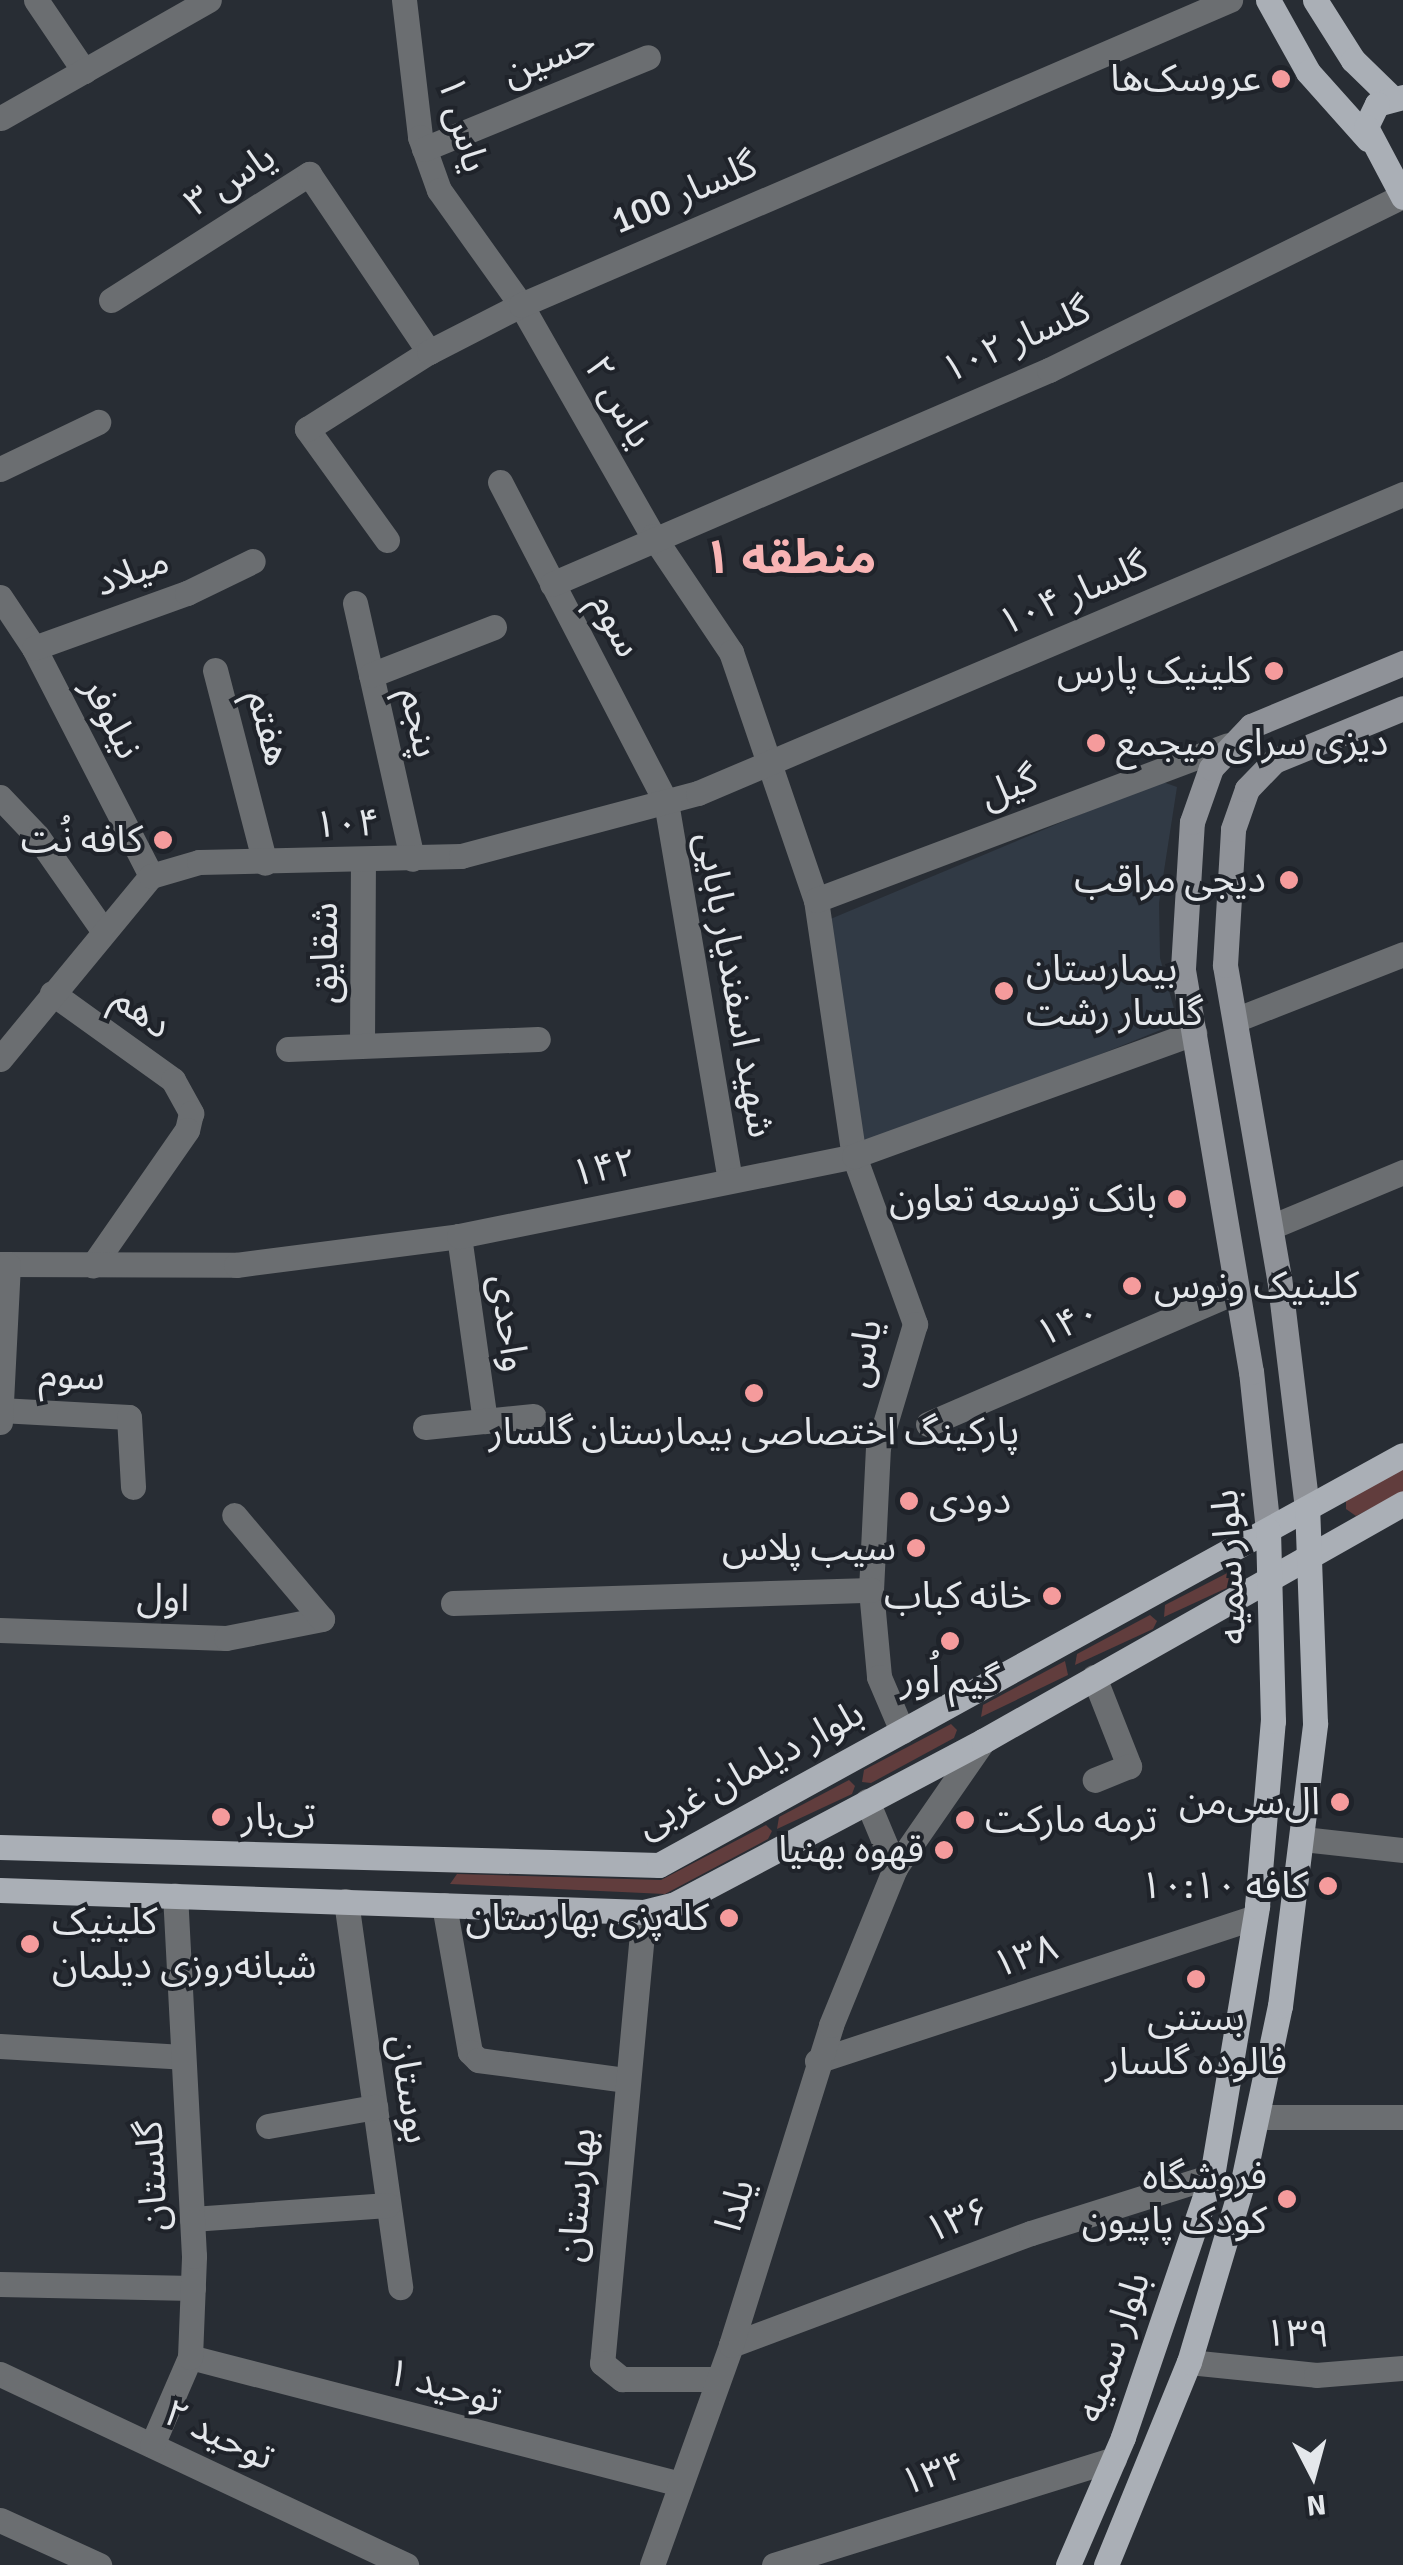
<!DOCTYPE html>
<meta charset="utf-8">
<style>
body{margin:0}
#map{position:relative;width:1403px;height:2565px;overflow:hidden;background:#282d34;font-family:Signika,"Noto Sans Arabic",sans-serif}
div>[style]{position:absolute}
.built>*{inset:0;background:#313a45}
.green>*{inset:0;background:#613d3d}
.street>*{height:25px;margin:-12.5px;padding:0 12.5px;transform-origin:12.5px;border-radius:12.5px;background:#6b6e71}
.secondary>*{height:25px;margin:-12.5px;padding:0 12.5px;transform-origin:12.5px;border-radius:12.5px;background:#8f9298}
.primary>*{height:25px;margin:-12.5px;padding:0 12.5px;transform-origin:12.5px;border-radius:12.5px;background:#aaafb6}
.dots>*{width:28px;height:28px;translate:-50% -50%;box-sizing:border-box;border:5px solid #1f232a;border-radius:50%}
span{translate:-50% -50%;white-space:nowrap;text-align:center;line-height:1.15;-webkit-text-stroke:8px #1f232a;paint-order:stroke}
.street-label{font-size:38px;color:#e4e7eb}
.poi-label{font-size:38px;color:#e4e7eb}
.right{translate:-100% -50%;text-align:right}
.left{translate:0 -50%;text-align:left}
.district-label{font-size:48px;color:#f8b4b4;font-weight:700}
.north{position:absolute;left:1263px;top:2425px;width:100px;height:100px;-webkit-text-stroke:8px #1f232a;paint-order:stroke;rotate:174deg;font-size:28px;font-weight:700;line-height:40px;text-align:center;color:#e4e7eb}
.north::after{content:'';display:block;margin:auto;width:35px;height:45px;background:#e4e7eb;clip-path:polygon(50% 0,100% 100%,50% 72%,0 100%)}
</style>
<div id="map">
<div class="built">
<i style="clip-path:polygon(1160px 781px,1177px 787px,1159px 903px,1160px 958px,1178px 1023px,863px 1150px,828px 920px)"></i>
</div>
<div class="green">
<i style="clip-path:polygon(1403px 1463px,1403px 1492px,1356px 1516px,1346px 1509px,1346px 1496px)"></i>
<i style="clip-path:polygon(1239px 1567px,1242px 1581px,1164px 1617px,1165px 1605px)"></i>
<i style="clip-path:polygon(1150px 1615px,1157px 1621px,1153px 1629px,1075px 1665px,1077px 1654px)"></i>
<i style="clip-path:polygon(1065px 1661px,1068px 1675px,981px 1717px,983px 1705px)"></i>
<i style="clip-path:polygon(951px 1724px,957px 1730px,954px 1738px,871px 1783px,862px 1782px,864px 1770px)"></i>
<i style="clip-path:polygon(849px 1780px,855px 1786px,852px 1794px,777px 1829px,779px 1817px)"></i>
<i style="clip-path:polygon(766px 1825px,772px 1831px,768px 1839px,665px 1894px,450px 1884px,457px 1874px,661px 1880px)"></i>
</div>
<div class="street">
<i style="left:36px;top:0;width:86px;rotate:55.9deg"></i>
<i style="left:404px;top:0;width:138px;rotate:83.3deg"></i>
<i style="left:420px;top:137px;width:56px;rotate:70.3deg"></i>
<i style="left:439px;top:190px;width:141px;rotate:54.5deg"></i>
<i style="left:521px;top:305px;width:266px;rotate:60.3deg"></i>
<i style="left:653px;top:536px;width:140px;rotate:56.1deg"></i>
<i style="left:731px;top:652px;width:262px;rotate:71.1deg"></i>
<i style="left:816px;top:900px;width:259px;rotate:81.6deg"></i>
<i style="left:854px;top:1156px;width:179px;rotate:70deg"></i>
<i style="left:915px;top:1324px;width:128px;rotate:106.7deg"></i>
<i style="left:878px;top:1447px;width:143px;rotate:92.8deg"></i>
<i style="left:871px;top:1590px;width:87px;rotate:84.7deg"></i>
<i style="left:879px;top:1677px;width:59px;rotate:66.9deg"></i>
<i style="left:1px;top:118px;width:239px;rotate:-29.6deg"></i>
<i style="left:424px;top:149px;width:242px;rotate:-22.3deg"></i>
<i style="left:111px;top:300px;width:235px;rotate:-32.5deg"></i>
<i style="left:309px;top:174px;width:215px;rotate:56deg"></i>
<i style="left:0;top:469px;width:109px;rotate:-25.6deg"></i>
<i style="left:500px;top:482px;width:360px;rotate:62.6deg"></i>
<i style="left:666px;top:802px;width:383px;rotate:80.4deg"></i>
<i style="left:387px;top:540px;width:137px;rotate:-125.8deg"></i>
<i style="left:307px;top:429px;width:144px;rotate:-32.3deg"></i>
<i style="left:429px;top:352px;width:103px;rotate:-27.1deg"></i>
<i style="left:521px;top:305px;width:772px;rotate:-23.28deg"></i>
<i style="left:552px;top:584px;width:541px;rotate:-23.3deg"></i>
<i style="left:1049px;top:370px;width:394px;rotate:-26.2deg"></i>
<i style="left:0;top:597px;width:61px;rotate:56.3deg"></i>
<i style="left:34px;top:648px;width:256px;rotate:62.8deg"></i>
<i style="left:355px;top:603px;width:262px;rotate:77.4deg"></i>
<i style="left:34px;top:648px;width:163px;rotate:-19.8deg"></i>
<i style="left:187px;top:593px;width:73px;rotate:-25.9deg"></i>
<i style="left:215px;top:670px;width:199px;rotate:75.5deg"></i>
<i style="left:371px;top:675px;width:132px;rotate:-21.3deg"></i>
<i style="left:0;top:797px;width:54px;rotate:46.5deg"></i>
<i style="left:37px;top:836px;width:113px;rotate:55deg"></i>
<i style="left:816px;top:900px;width:440px;rotate:-20.6deg"></i>
<i style="left:52px;top:993px;width:149px;rotate:35.7deg"></i>
<i style="left:173px;top:1080px;width:38px;rotate:61deg"></i>
<i style="left:191px;top:1113px;width:17px;rotate:103deg"></i>
<i style="left:187px;top:1130px;width:165px;rotate:124.8deg"></i>
<i style="left:1235px;top:1020px;width:180px;rotate:-21.4deg"></i>
<i style="left:362px;top:1045px;width:184px;rotate:-89.7deg"></i>
<i style="left:288px;top:1049px;width:250px;rotate:-2.3deg"></i>
<i style="left:0;top:1059px;width:237px;rotate:-50.5deg"></i>
<i style="left:151px;top:876px;width:50px;rotate:-16.3deg"></i>
<i style="left:199px;top:862px;width:262px;rotate:-1.3deg"></i>
<i style="left:461px;top:856px;width:245px;rotate:-14.9deg"></i>
<i style="left:698px;top:793px;width:766px;rotate:-22.98deg"></i>
<i style="left:1271px;top:1227px;width:143px;rotate:-22.6deg"></i>
<i style="left:459px;top:1236px;width:187px;rotate:82deg"></i>
<i style="left:0;top:1264px;width:236px;rotate:0.2deg"></i>
<i style="left:236px;top:1265px;width:225px;rotate:-7.4deg"></i>
<i style="left:459px;top:1236px;width:403px;rotate:-11.4deg"></i>
<i style="left:854px;top:1156px;width:362px;rotate:-19.9deg"></i>
<i style="left:0;top:1410px;width:129px;rotate:3.1deg"></i>
<i style="left:129px;top:1417px;width:70px;rotate:86.7deg"></i>
<i style="left:0;top:1422px;width:157px;rotate:-87.1deg"></i>
<i style="left:928px;top:1424px;width:336px;rotate:-23.3deg"></i>
<i style="left:425px;top:1427px;width:109px;rotate:-5.8deg"></i>
<i style="left:453px;top:1603px;width:418px;rotate:-1.8deg"></i>
<i style="left:0;top:1630px;width:226px;rotate:2deg"></i>
<i style="left:226px;top:1638px;width:98px;rotate:-11.2deg"></i>
<i style="left:322px;top:1619px;width:136px;rotate:-130.2deg"></i>
<i style="left:1094px;top:1677px;width:96px;rotate:68.5deg"></i>
<i style="left:1129px;top:1766px;width:37px;rotate:158deg"></i>
<i style="left:867px;top:1801px;width:73px;rotate:67.3deg"></i>
<i style="left:1303px;top:1839px;width:101px;rotate:6.3deg"></i>
<i style="left:346px;top:1901px;width:390px;rotate:82deg"></i>
<i style="left:444px;top:1905px;width:149px;rotate:80deg"></i>
<i style="left:470px;top:2052px;width:11px;rotate:45deg"></i>
<i style="left:478px;top:2060px;width:148px;rotate:7.7deg"></i>
<i style="left:644px;top:1912px;width:453px;rotate:95.3deg"></i>
<i style="left:602px;top:2363px;width:26px;rotate:39deg"></i>
<i style="left:622px;top:2379px;width:96px"></i>
<i style="left:0;top:2046px;width:183px;rotate:3.4deg"></i>
<i style="left:817px;top:2061px;width:461px;rotate:-18.2deg"></i>
<i style="left:1257px;top:2117px;width:146px"></i>
<i style="left:268px;top:2126px;width:109px;rotate:-10.1deg"></i>
<i style="left:192px;top:2219px;width:196px;rotate:-4.1deg"></i>
<i style="left:0;top:2284px;width:193px;rotate:1.2deg"></i>
<i style="left:731px;top:2345px;width:320px;rotate:-20.5deg"></i>
<i style="left:1031px;top:2233px;width:190px;rotate:-17.5deg"></i>
<i style="left:190px;top:2357px;width:506px;rotate:14.53deg"></i>
<i style="left:1189px;top:2362px;width:128px;rotate:5.8deg"></i>
<i style="left:1316px;top:2375px;width:87px;rotate:-4.6deg"></i>
<i style="left:0;top:2374px;width:449px;rotate:25.2deg"></i>
<i style="left:152px;top:2445px;width:96px;rotate:-66.6deg"></i>
<i style="left:190px;top:2357px;width:101px;rotate:-87.7deg"></i>
<i style="left:194px;top:2256px;width:361px;rotate:-93deg"></i>
<i style="left:0;top:2520px;width:109px;rotate:24.4deg"></i>
<i style="left:652px;top:2565px;width:234px;rotate:-70.2deg"></i>
<i style="left:731px;top:2345px;width:335px;rotate:-72.6deg"></i>
<i style="left:831px;top:2025px;width:170px;rotate:-67.8deg"></i>
<i style="left:895px;top:1868px;width:155px;rotate:-55.3deg"></i>
<i style="left:774px;top:2565px;width:356px;rotate:-17.3deg"></i>
</div>
<div class="secondary">
<i style="left:1307px;top:1508px;width:232px;rotate:-96.9deg"></i>
<i style="left:1279px;top:1278px;width:318px;rotate:-99.8deg"></i>
<i style="left:1225px;top:965px;width:136px;rotate:-86.6deg"></i>
<i style="left:1233px;top:829px;width:42px;rotate:-70.7deg"></i>
<i style="left:1247px;top:789px;width:39px;rotate:-46deg"></i>
<i style="left:1274px;top:761px;width:139px;rotate:-22.3deg"></i>
<i style="left:1268px;top:1530px;width:159px;rotate:-96.1deg"></i>
<i style="left:1251px;top:1372px;width:410px;rotate:-99.6deg"></i>
<i style="left:1183px;top:968px;width:146px;rotate:-86.5deg"></i>
<i style="left:1192px;top:822px;width:57px;rotate:-70.6deg"></i>
<i style="left:1211px;top:768px;width:58px;rotate:-46.4deg"></i>
<i style="left:1251px;top:726px;width:165px;rotate:-22.5deg"></i>
</div>
<div class="primary">
<i style="left:1268px;top:0;width:82px;rotate:60.9deg"></i>
<i style="left:1308px;top:72px;width:90px;rotate:48.2deg"></i>
<i style="left:1315px;top:0;width:71px;rotate:57.7deg"></i>
<i style="left:1353px;top:60px;width:53px;rotate:44.2deg"></i>
<i style="left:1403px;top:97px;width:27px;rotate:165deg"></i>
<i style="left:1377px;top:104px;width:25px;rotate:116deg"></i>
<i style="left:1366px;top:127px;width:79px;rotate:62.1deg"></i>
<i style="left:0;top:1847px;width:659px;rotate:1.56deg"></i>
<i style="left:659px;top:1865px;width:849px;rotate:-28.86deg"></i>
<i style="left:0;top:1890px;width:644px;rotate:1.96deg"></i>
<i style="left:644px;top:1912px;width:30px;rotate:-14deg"></i>
<i style="left:673px;top:1905px;width:351px;rotate:-27.9deg"></i>
<i style="left:983px;top:1741px;width:483px;rotate:-29.5deg"></i>
<i style="left:1068px;top:2565px;width:139px;rotate:-66.7deg"></i>
<i style="left:1123px;top:2437px;width:276px;rotate:-71.2deg"></i>
<i style="left:1212px;top:2176px;width:274px;rotate:-80.5deg"></i>
<i style="left:1257px;top:1906px;width:186px;rotate:-85.1deg"></i>
<i style="left:1273px;top:1721px;width:191px;rotate:-91.5deg"></i>
<i style="left:1106px;top:2565px;width:219px;rotate:-67.8deg"></i>
<i style="left:1189px;top:2362px;width:189px;rotate:-73.4deg"></i>
<i style="left:1243px;top:2181px;width:179px;rotate:-78.1deg"></i>
<i style="left:1280px;top:2006px;width:285px;rotate:-82.9deg"></i>
<i style="left:1315px;top:1723px;width:215px;rotate:-92.1deg"></i>
</div>
<div class="dots">
<i style="left:1281px;top:79px;background:#f59b9c"></i>
<i style="left:1274px;top:671px;background:#f59b9c"></i>
<i style="left:1096px;top:743px;background:#f59b9c"></i>
<i style="left:163px;top:840px;background:#f59b9c"></i>
<i style="left:1289px;top:880px;background:#f59b9c"></i>
<i style="left:1004px;top:991px;background:#f59b9c"></i>
<i style="left:1177px;top:1199px;background:#f59b9c"></i>
<i style="left:1132px;top:1286px;background:#f59b9c"></i>
<i style="left:754px;top:1393px;background:#f59b9c"></i>
<i style="left:909px;top:1501px;background:#f59b9c"></i>
<i style="left:916px;top:1548px;background:#f59b9c"></i>
<i style="left:1052px;top:1596px;background:#f59b9c"></i>
<i style="left:950px;top:1641px;background:#f59b9c"></i>
<i style="left:1340px;top:1802px;background:#f59b9c"></i>
<i style="left:221px;top:1817px;background:#f59b9c"></i>
<i style="left:965px;top:1820px;background:#f59b9c"></i>
<i style="left:944px;top:1850px;background:#f59b9c"></i>
<i style="left:1328px;top:1886px;background:#f59b9c"></i>
<i style="left:729px;top:1918px;background:#f59b9c"></i>
<i style="left:30px;top:1944px;background:#f59b9c"></i>
<i style="left:1196px;top:1979px;background:#f59b9c"></i>
<i style="left:1287px;top:2199px;background:#f59b9c"></i>
</div>
<div class="street-label">
<span style="left:549px;top:57px;rotate:-22deg">حسین</span>
<span style="left:463px;top:124px;rotate:74deg">یاس ۱</span>
<span style="left:230px;top:180px;rotate:-33deg">یاس ۳</span>
<span style="left:684px;top:193px;rotate:-23deg">گلسار 100</span>
<span style="left:1016px;top:340px;rotate:-24deg">گلسار ۱۰۲</span>
<span style="left:619px;top:402px;rotate:60deg">یاس ۲</span>
<span style="left:132px;top:572px;rotate:-20deg">میلاد</span>
<span style="left:1073px;top:594px;rotate:-23deg">گلسار ۱۰۴</span>
<span style="left:616px;top:625px;rotate:62deg">سوم</span>
<span style="left:112px;top:718px;rotate:63deg">نیلوفر</span>
<span style="left:420px;top:723px;rotate:78deg">پنجم</span>
<span style="left:269px;top:728px;rotate:75deg">هفتم</span>
<span style="left:1009px;top:787px;rotate:-21deg">گیل</span>
<span style="left:347px;top:824px;rotate:-2deg">۱۰۴</span>
<span style="left:325px;top:953px;rotate:-90deg">شقایق</span>
<span style="left:735px;top:985px;rotate:80deg">شهید اسفندیار بابایی</span>
<span style="left:142px;top:1012px;rotate:36deg">دهم</span>
<span style="left:604px;top:1168px;rotate:-11deg">۱۴۲</span>
<span style="left:509px;top:1323px;rotate:82deg">واحدی</span>
<span style="left:1068px;top:1323px;rotate:-23deg">۱۴۰</span>
<span style="left:863px;top:1353px;rotate:-79deg">یاس</span>
<span style="left:72px;top:1376px;rotate:3deg">سوم</span>
<span style="left:1229px;top:1567px;rotate:-93deg">بلوار سمیه</span>
<span style="left:163px;top:1598px;rotate:2deg">اول</span>
<span style="left:750px;top:1769px;rotate:-28deg">بلوار دیلمان غربی</span>
<span style="left:1025px;top:1956px;rotate:-19deg">۱۳۸</span>
<span style="left:410px;top:2089px;rotate:82deg">بوستان</span>
<span style="left:152px;top:2176px;rotate:-93deg">گلستان</span>
<span style="left:577px;top:2195px;rotate:-85deg">بهارستان</span>
<span style="left:735px;top:2205px;rotate:-73deg">یلدا</span>
<span style="left:957px;top:2220px;rotate:-21deg">۱۳۶</span>
<span style="left:1297px;top:2334px;rotate:1deg">۱۳۹</span>
<span style="left:1113px;top:2347px;rotate:-71deg">بلوار سمیه</span>
<span style="left:444px;top:2386px;rotate:15deg">توحید ۱</span>
<span style="left:219px;top:2435px;rotate:25deg">توحید ۲</span>
<span style="left:933px;top:2474px;rotate:-17deg">۱۳۴</span>
</div>
<div class="poi-label">
<span class="right" style="left:1261px;top:79px">عروسک‌ها</span>
<span class="right" style="left:1252px;top:671px">کلینیک پارس</span>
<span class="left" style="left:1116px;top:743px">دیزی سرای میجمع</span>
<span class="right" style="left:143px;top:840px">کافه نُت</span>
<span class="right" style="left:1266px;top:880px">دیجی مراقب</span>
<span class="left" style="left:1026px;top:991px">بیمارستان<br>گلسار رشت</span>
<span class="right" style="left:1157px;top:1199px">بانک توسعه تعاون</span>
<span class="left" style="left:1154px;top:1286px">کلینیک ونوس</span>
<span style="left:754px;top:1432px">پارکینگ اختصاصی بیمارستان گلسار</span>
<span class="left" style="left:929px;top:1501px">دودی</span>
<span class="right" style="left:896px;top:1548px">سیب پلاس</span>
<span class="right" style="left:1032px;top:1596px">خانه کباب</span>
<span style="left:950px;top:1680px">گیم اُور</span>
<span class="right" style="left:1320px;top:1802px">ال‌سی‌من</span>
<span class="left" style="left:241px;top:1817px">تی‌بار</span>
<span class="left" style="left:985px;top:1820px">ترمه مارکت</span>
<span class="right" style="left:924px;top:1850px">قهوه بهنیا</span>
<span class="right" style="left:1308px;top:1886px">کافه ۱۰:۱۰</span>
<span class="right" style="left:709px;top:1918px">کله‌پزی بهارستان</span>
<span class="left" style="left:52px;top:1944px">کلینیک<br>شبانه‌روزی دیلمان</span>
<span style="left:1196px;top:2040px">بستنی<br>فالوده گلسار</span>
<span class="right" style="left:1267px;top:2199px">فروشگاه<br>کودک پاپیون</span>
</div>
<div class="district-label">
<span style="left:790px;top:558px">منطقه ۱</span>
</div>
<div class="north">N</div>
</div>
